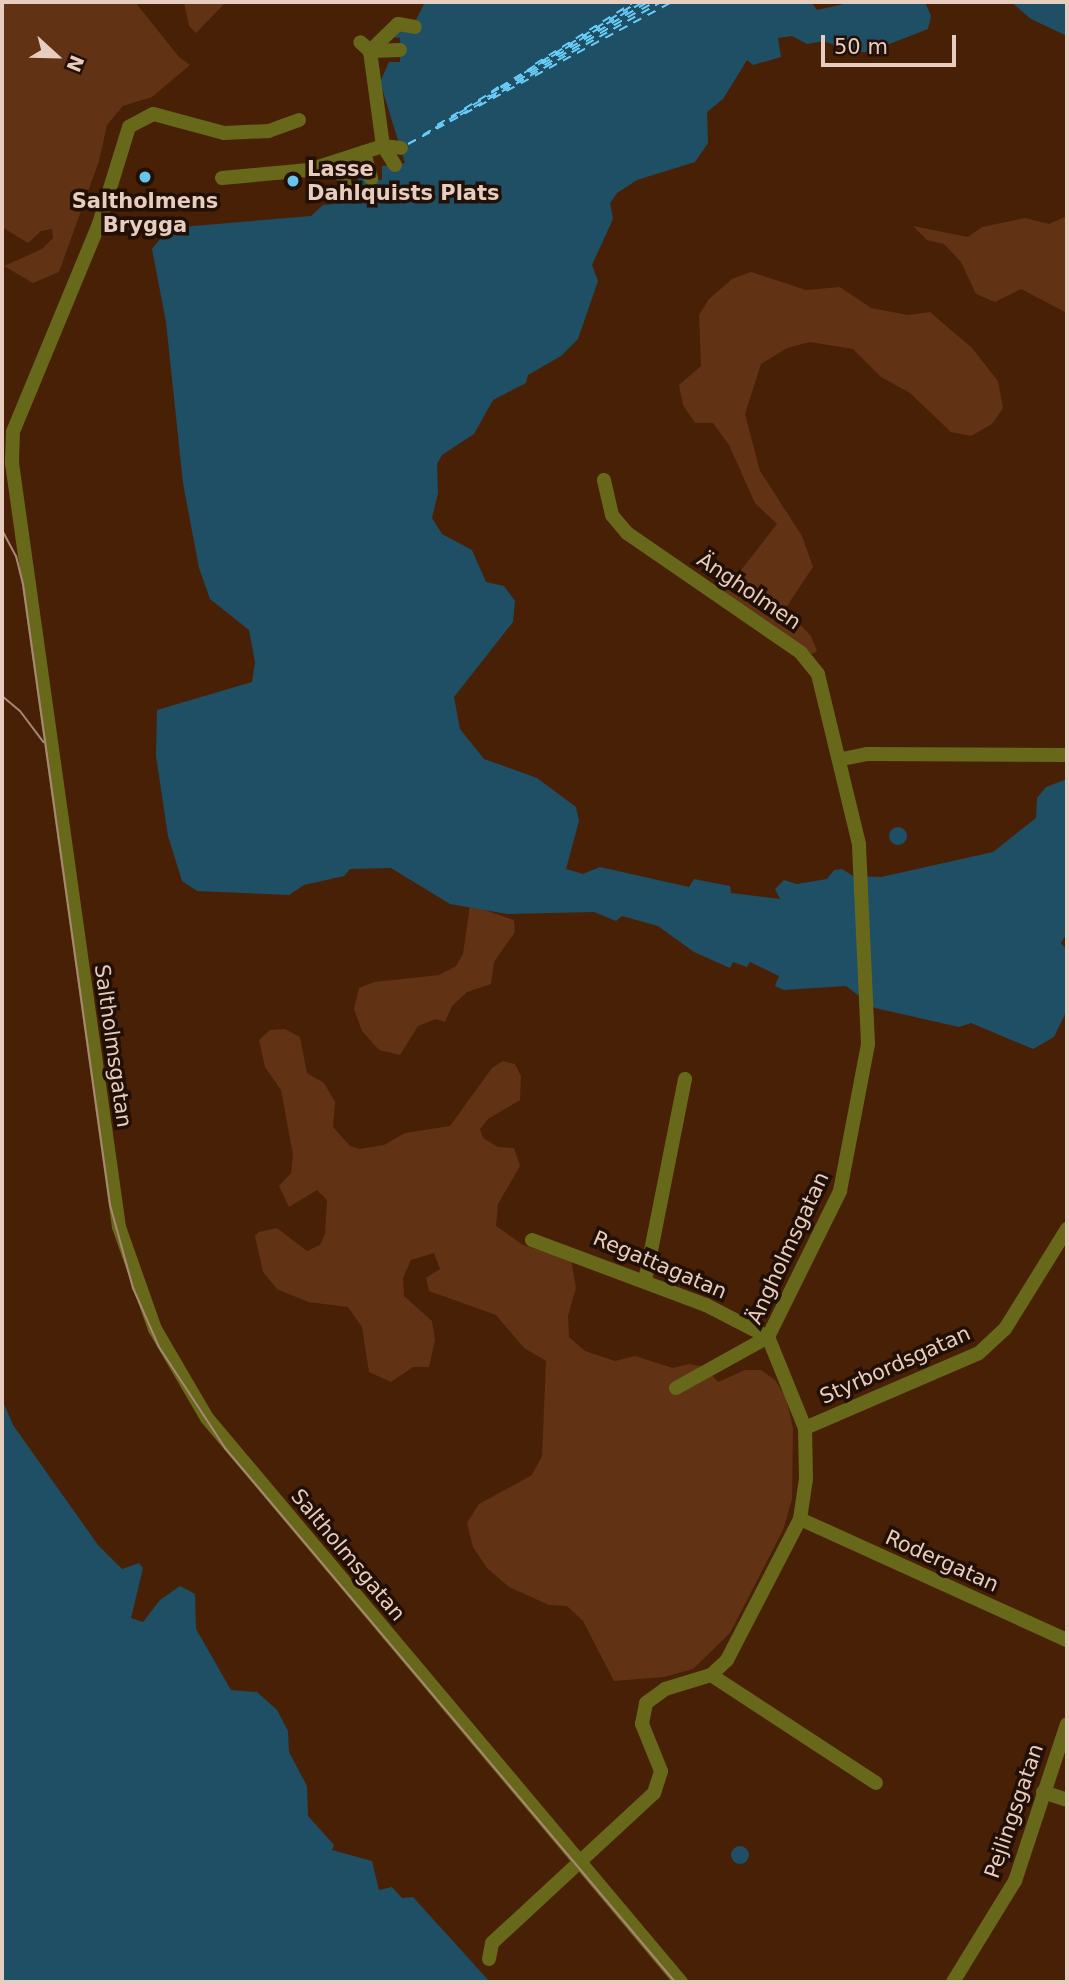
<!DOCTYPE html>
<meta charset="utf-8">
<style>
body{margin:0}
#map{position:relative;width:1069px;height:1984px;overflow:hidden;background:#482006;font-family:"DejaVu Sans",sans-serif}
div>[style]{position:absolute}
.green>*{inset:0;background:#623214}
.water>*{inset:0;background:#1e4f64}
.round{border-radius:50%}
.ferry>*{height:2px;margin-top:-1px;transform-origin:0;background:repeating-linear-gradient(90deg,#69ccf9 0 9px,transparent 0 16px)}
.pedestrian>*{height:14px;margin:-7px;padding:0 7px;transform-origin:7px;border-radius:7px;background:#67681a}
.minor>*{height:14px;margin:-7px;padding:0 7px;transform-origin:7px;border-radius:7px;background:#67681a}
.tertiary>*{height:14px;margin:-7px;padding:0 7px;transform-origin:7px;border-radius:7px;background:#67681a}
.tram>*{height:2px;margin:-1px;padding:0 1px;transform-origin:1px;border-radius:1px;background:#a88875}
.dots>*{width:19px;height:19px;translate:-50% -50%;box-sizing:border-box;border:4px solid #221006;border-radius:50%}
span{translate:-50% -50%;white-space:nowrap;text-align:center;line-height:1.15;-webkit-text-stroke:7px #221006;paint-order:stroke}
.poi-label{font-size:21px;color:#e7cdbf;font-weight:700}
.left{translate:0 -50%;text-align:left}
.street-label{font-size:21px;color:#e7cdbf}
.frame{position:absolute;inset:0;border:4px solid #e7cdbf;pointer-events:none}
.north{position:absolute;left:21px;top:21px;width:70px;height:70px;-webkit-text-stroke:5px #221006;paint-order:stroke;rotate:112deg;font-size:19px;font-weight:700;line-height:28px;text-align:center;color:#e7cdbf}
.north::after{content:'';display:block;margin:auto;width:24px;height:32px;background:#e7cdbf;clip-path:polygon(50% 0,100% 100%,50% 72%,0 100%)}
.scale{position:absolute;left:821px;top:35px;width:135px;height:32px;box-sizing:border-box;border:4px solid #e7cdbf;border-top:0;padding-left:9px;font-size:21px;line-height:24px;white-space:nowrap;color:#e7cdbf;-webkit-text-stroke:5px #221006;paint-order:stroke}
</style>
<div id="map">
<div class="green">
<i style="clip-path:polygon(2px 2px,135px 2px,179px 57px,190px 65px,152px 97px,123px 106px,107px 125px,99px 161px,59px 272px,33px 283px,4px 266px,42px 249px,53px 238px,52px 229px,41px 231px,28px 243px,2px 227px)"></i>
<i style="clip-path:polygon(184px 2px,226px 2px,196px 33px,189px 26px)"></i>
<i style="clip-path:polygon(1067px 216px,1067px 313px,1021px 289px,995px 302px,976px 294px,961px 262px,944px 244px,927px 240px,913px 226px,968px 237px,982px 227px,1025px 218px,1049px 224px)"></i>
<i style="clip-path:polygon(751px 272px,806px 290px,840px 287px,871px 308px,908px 315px,930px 312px,972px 348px,998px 381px,1003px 408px,992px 424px,971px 436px,951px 432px,910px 393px,881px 377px,853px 349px,810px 342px,787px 348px,761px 364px,745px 414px,760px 471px,802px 536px,813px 567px,785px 609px,811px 636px,817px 651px,812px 654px,724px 592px,777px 524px,755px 503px,729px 445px,713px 423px,695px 423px,683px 405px,679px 385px,701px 366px,699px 315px,709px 299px,732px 279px)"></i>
<i style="clip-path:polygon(470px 905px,514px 920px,515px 932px,494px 962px,491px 984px,467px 992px,452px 1006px,445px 1022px,436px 1019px,418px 1026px,400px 1055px,379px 1050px,362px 1031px,354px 1009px,359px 988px,374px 982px,439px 975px,456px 966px,463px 954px)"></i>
<i style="clip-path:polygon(285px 1029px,300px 1037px,307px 1073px,324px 1083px,335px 1102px,333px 1127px,350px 1146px,360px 1149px,384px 1145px,405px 1133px,450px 1126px,492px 1068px,503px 1061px,515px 1064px,521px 1076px,520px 1100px,488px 1119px,480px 1129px,483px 1138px,498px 1147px,514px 1148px,520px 1166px,498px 1204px,496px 1226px,523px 1245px,571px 1260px,576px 1288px,568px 1316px,569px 1337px,585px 1351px,615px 1361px,635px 1356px,673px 1368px,689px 1364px,705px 1367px,718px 1382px,745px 1370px,761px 1370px,775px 1380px,786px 1398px,793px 1428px,792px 1499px,783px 1530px,730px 1633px,693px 1669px,664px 1677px,614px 1681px,583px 1621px,567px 1606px,549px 1605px,509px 1587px,487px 1568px,473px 1547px,467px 1523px,479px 1504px,532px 1475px,542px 1456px,546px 1361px,524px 1348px,496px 1315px,429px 1291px,426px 1278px,440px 1269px,434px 1253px,411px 1260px,403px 1278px,404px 1296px,432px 1321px,435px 1340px,429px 1367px,413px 1367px,391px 1382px,369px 1372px,362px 1327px,348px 1307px,308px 1302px,277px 1289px,263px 1272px,255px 1236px,259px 1232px,277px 1228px,307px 1251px,320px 1245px,325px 1234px,327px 1200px,317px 1190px,289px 1207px,279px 1186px,291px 1173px,293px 1155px,281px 1090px,265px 1067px,259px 1040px,270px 1030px)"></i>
</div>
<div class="water">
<i style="clip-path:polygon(425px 2px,811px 2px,817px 10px,853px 2px,925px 2px,931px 16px,928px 29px,869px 52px,850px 52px,824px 41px,807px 44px,792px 36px,778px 38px,781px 57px,753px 65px,747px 60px,723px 99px,707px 112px,708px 143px,695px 162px,637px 180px,617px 193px,610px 203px,613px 219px,592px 265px,598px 281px,578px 339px,561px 356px,528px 375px,526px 383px,493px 400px,474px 434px,442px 455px,437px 464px,438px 493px,432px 518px,442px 534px,472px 550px,486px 582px,504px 586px,515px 601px,513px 622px,454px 697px,460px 729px,484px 759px,537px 778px,576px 807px,579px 821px,566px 869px,583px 874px,600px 867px,689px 887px,694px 879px,730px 886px,731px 893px,780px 899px,775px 889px,784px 880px,797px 884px,827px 879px,834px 870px,842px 869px,853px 876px,881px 877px,993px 852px,1036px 818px,1037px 798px,1046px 787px,1067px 779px,1067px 933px,1061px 943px,1067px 950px,1067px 1010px,1054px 1037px,1033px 1049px,971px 1023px,959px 1027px,875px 1008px,846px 986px,784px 990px,775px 986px,779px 976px,750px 962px,747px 967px,733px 962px,730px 968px,694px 952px,658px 926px,622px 916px,616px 921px,594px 912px,507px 914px,450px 904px,391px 868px,350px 869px,344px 876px,304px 885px,289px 895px,197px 891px,182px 881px,168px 836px,156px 756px,157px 710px,252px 682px,255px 662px,249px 630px,210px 599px,199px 568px,183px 483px,166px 322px,152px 249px,169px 228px,311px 216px,323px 205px,333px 204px,333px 191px,357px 192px,358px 178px,382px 180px,382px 166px,405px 163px,380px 82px,389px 62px,400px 62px,400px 38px,393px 37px,399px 29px,416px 34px,415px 22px)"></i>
<i style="clip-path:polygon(1011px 2px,1067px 2px,1067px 36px,1031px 19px)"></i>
<i class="round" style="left:889px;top:827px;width:18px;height:18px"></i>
<i style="clip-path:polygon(2px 1399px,13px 1425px,98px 1545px,122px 1569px,139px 1563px,143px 1568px,131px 1618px,143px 1622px,160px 1600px,180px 1586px,195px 1594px,196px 1629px,231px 1690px,257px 1692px,277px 1710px,288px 1731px,289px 1752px,307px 1786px,308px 1816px,334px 1845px,332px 1850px,372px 1861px,379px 1890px,392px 1887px,402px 1898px,413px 1897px,490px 1982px,2px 1982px)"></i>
<i class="round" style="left:731px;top:1846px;width:18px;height:18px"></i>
</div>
<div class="ferry">
<i style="left:535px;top:64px;width:117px;rotate:-32.1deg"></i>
<i style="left:524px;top:73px;width:139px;rotate:-30.8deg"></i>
<i style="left:500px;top:87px;width:162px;rotate:-31.6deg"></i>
<i style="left:501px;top:88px;width:170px;rotate:-30.3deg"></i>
<i style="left:491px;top:92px;width:12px;rotate:-35deg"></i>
<i style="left:491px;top:93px;width:13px;rotate:-29deg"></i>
<i style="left:489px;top:97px;width:190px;rotate:-29.9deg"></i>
<i style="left:459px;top:113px;width:36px;rotate:-30deg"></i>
<i style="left:460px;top:115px;width:231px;rotate:-29.3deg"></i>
<i style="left:437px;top:125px;width:64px;rotate:-31deg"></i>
<i style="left:435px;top:128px;width:29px;rotate:-31deg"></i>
<i style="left:423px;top:135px;width:15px;rotate:-32deg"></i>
<i style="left:408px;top:144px;width:300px;rotate:-28.3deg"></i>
</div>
<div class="pedestrian">
<i style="left:370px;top:51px;width:39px;rotate:-44deg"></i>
<i style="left:398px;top:24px;width:17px;rotate:10deg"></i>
<i style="left:370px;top:51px;width:30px;rotate:-2deg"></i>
<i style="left:364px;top:152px;width:28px;rotate:75deg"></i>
<i style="left:340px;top:160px;width:33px;rotate:79deg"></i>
<i style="left:395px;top:165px;width:22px;rotate:-122deg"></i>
<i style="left:383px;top:146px;width:18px;rotate:6deg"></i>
<i style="left:222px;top:178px;width:87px;rotate:-5.3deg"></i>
<i style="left:309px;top:170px;width:78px;rotate:-18deg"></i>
<i style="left:383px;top:146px;width:96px;rotate:-97.8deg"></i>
<i style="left:370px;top:51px;width:13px;rotate:-138deg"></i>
</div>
<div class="minor">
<i style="left:842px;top:759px;width:25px;rotate:-11deg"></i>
<i style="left:867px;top:754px;width:200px;rotate:0.3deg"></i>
<i style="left:532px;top:1240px;width:186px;rotate:20.5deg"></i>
<i style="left:706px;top:1305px;width:70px;rotate:27.3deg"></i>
<i style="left:645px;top:1281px;width:206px;rotate:-78.8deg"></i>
<i style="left:676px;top:1388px;width:105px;rotate:-29deg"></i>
<i style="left:805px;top:1428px;width:189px;rotate:-23.3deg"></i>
<i style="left:979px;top:1353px;width:35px;rotate:-43deg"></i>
<i style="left:1005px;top:1329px;width:118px;rotate:-58.2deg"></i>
<i style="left:800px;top:1519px;width:293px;rotate:24.4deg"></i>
<i style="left:711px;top:1675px;width:197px;rotate:33.2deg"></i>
<i style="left:1043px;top:1792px;width:25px;rotate:18deg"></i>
<i style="left:489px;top:1959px;width:16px;rotate:-79deg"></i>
<i style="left:492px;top:1943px;width:221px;rotate:-42.8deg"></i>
<i style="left:654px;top:1793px;width:23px;rotate:-72deg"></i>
<i style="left:661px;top:1771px;width:51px;rotate:-112deg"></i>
<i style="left:642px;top:1724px;width:21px;rotate:-79deg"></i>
<i style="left:646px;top:1703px;width:24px;rotate:-36deg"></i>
<i style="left:665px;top:1689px;width:48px;rotate:-16.9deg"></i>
<i style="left:711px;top:1675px;width:22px;rotate:-43deg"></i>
<i style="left:727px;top:1660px;width:159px;rotate:-62.6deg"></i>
<i style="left:800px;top:1519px;width:40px;rotate:-81.5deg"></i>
<i style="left:806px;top:1479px;width:51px;rotate:-91.1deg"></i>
<i style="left:805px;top:1428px;width:98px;rotate:-112.1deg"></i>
<i style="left:768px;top:1337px;width:163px;rotate:-63.7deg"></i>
<i style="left:840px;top:1191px;width:150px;rotate:-79.2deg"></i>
<i style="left:868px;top:1044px;width:200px;rotate:-92.6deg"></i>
<i style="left:859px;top:844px;width:175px;rotate:-103.6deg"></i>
<i style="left:818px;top:674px;width:28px;rotate:-129deg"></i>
<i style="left:800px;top:652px;width:210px;rotate:-145.5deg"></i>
<i style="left:627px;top:533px;width:23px;rotate:-130deg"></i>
<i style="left:612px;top:515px;width:36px;rotate:-103deg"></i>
<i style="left:953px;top:1982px;width:119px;rotate:-58.5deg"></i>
<i style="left:1015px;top:1881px;width:165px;rotate:-71.7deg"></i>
</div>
<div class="tertiary">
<i style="left:299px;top:120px;width:33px;rotate:160deg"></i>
<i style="left:268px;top:131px;width:44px;rotate:177.4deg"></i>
<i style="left:224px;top:133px;width:73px;rotate:-165deg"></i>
<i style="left:153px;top:114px;width:27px;rotate:152deg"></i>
<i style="left:129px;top:127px;width:102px;rotate:107.2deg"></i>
<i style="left:99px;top:224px;width:225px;rotate:112.5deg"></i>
<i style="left:13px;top:432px;width:31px;rotate:92deg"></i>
<i style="left:12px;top:463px;width:771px;rotate:82.03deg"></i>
<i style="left:119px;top:1227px;width:108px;rotate:70.6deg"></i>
<i style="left:155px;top:1329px;width:103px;rotate:59.7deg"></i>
<i style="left:207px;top:1418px;width:737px;rotate:49.96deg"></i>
</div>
<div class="tram">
<i style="left:2px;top:530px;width:30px;rotate:62deg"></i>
<i style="left:16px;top:556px;width:29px;rotate:76deg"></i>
<i style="left:23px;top:584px;width:627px;rotate:82.02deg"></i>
<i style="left:110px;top:1205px;width:86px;rotate:74.5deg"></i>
<i style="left:133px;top:1288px;width:64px;rotate:66.2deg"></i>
<i style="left:159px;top:1347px;width:121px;rotate:56.8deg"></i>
<i style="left:225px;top:1448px;width:698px;rotate:49.88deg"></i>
<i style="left:2px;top:696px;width:23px;rotate:40deg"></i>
<i style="left:20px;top:711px;width:39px;rotate:53deg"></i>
</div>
<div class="dots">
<i style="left:145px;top:177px;background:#66c4ef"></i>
<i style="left:293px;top:181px;background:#66c4ef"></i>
</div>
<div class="poi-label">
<span class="left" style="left:307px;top:181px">Lasse<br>Dahlquists Plats</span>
<span style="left:145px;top:213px">Saltholmens<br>Brygga</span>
</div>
<div class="street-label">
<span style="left:749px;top:591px;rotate:34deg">Ängholmen</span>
<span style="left:113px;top:1046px;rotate:82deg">Saltholmsgatan</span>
<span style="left:788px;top:1248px;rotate:-65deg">Ängholmsgatan</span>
<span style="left:660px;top:1265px;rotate:23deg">Regattagatan</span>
<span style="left:895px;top:1365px;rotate:-24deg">Styrbordsgatan</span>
<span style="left:348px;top:1555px;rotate:50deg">Saltholmsgatan</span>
<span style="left:942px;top:1561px;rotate:24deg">Rodergatan</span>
<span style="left:1014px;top:1811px;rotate:-71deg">Pejlingsgatan</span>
</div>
<div class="frame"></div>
<div class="north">N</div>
<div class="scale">50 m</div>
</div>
